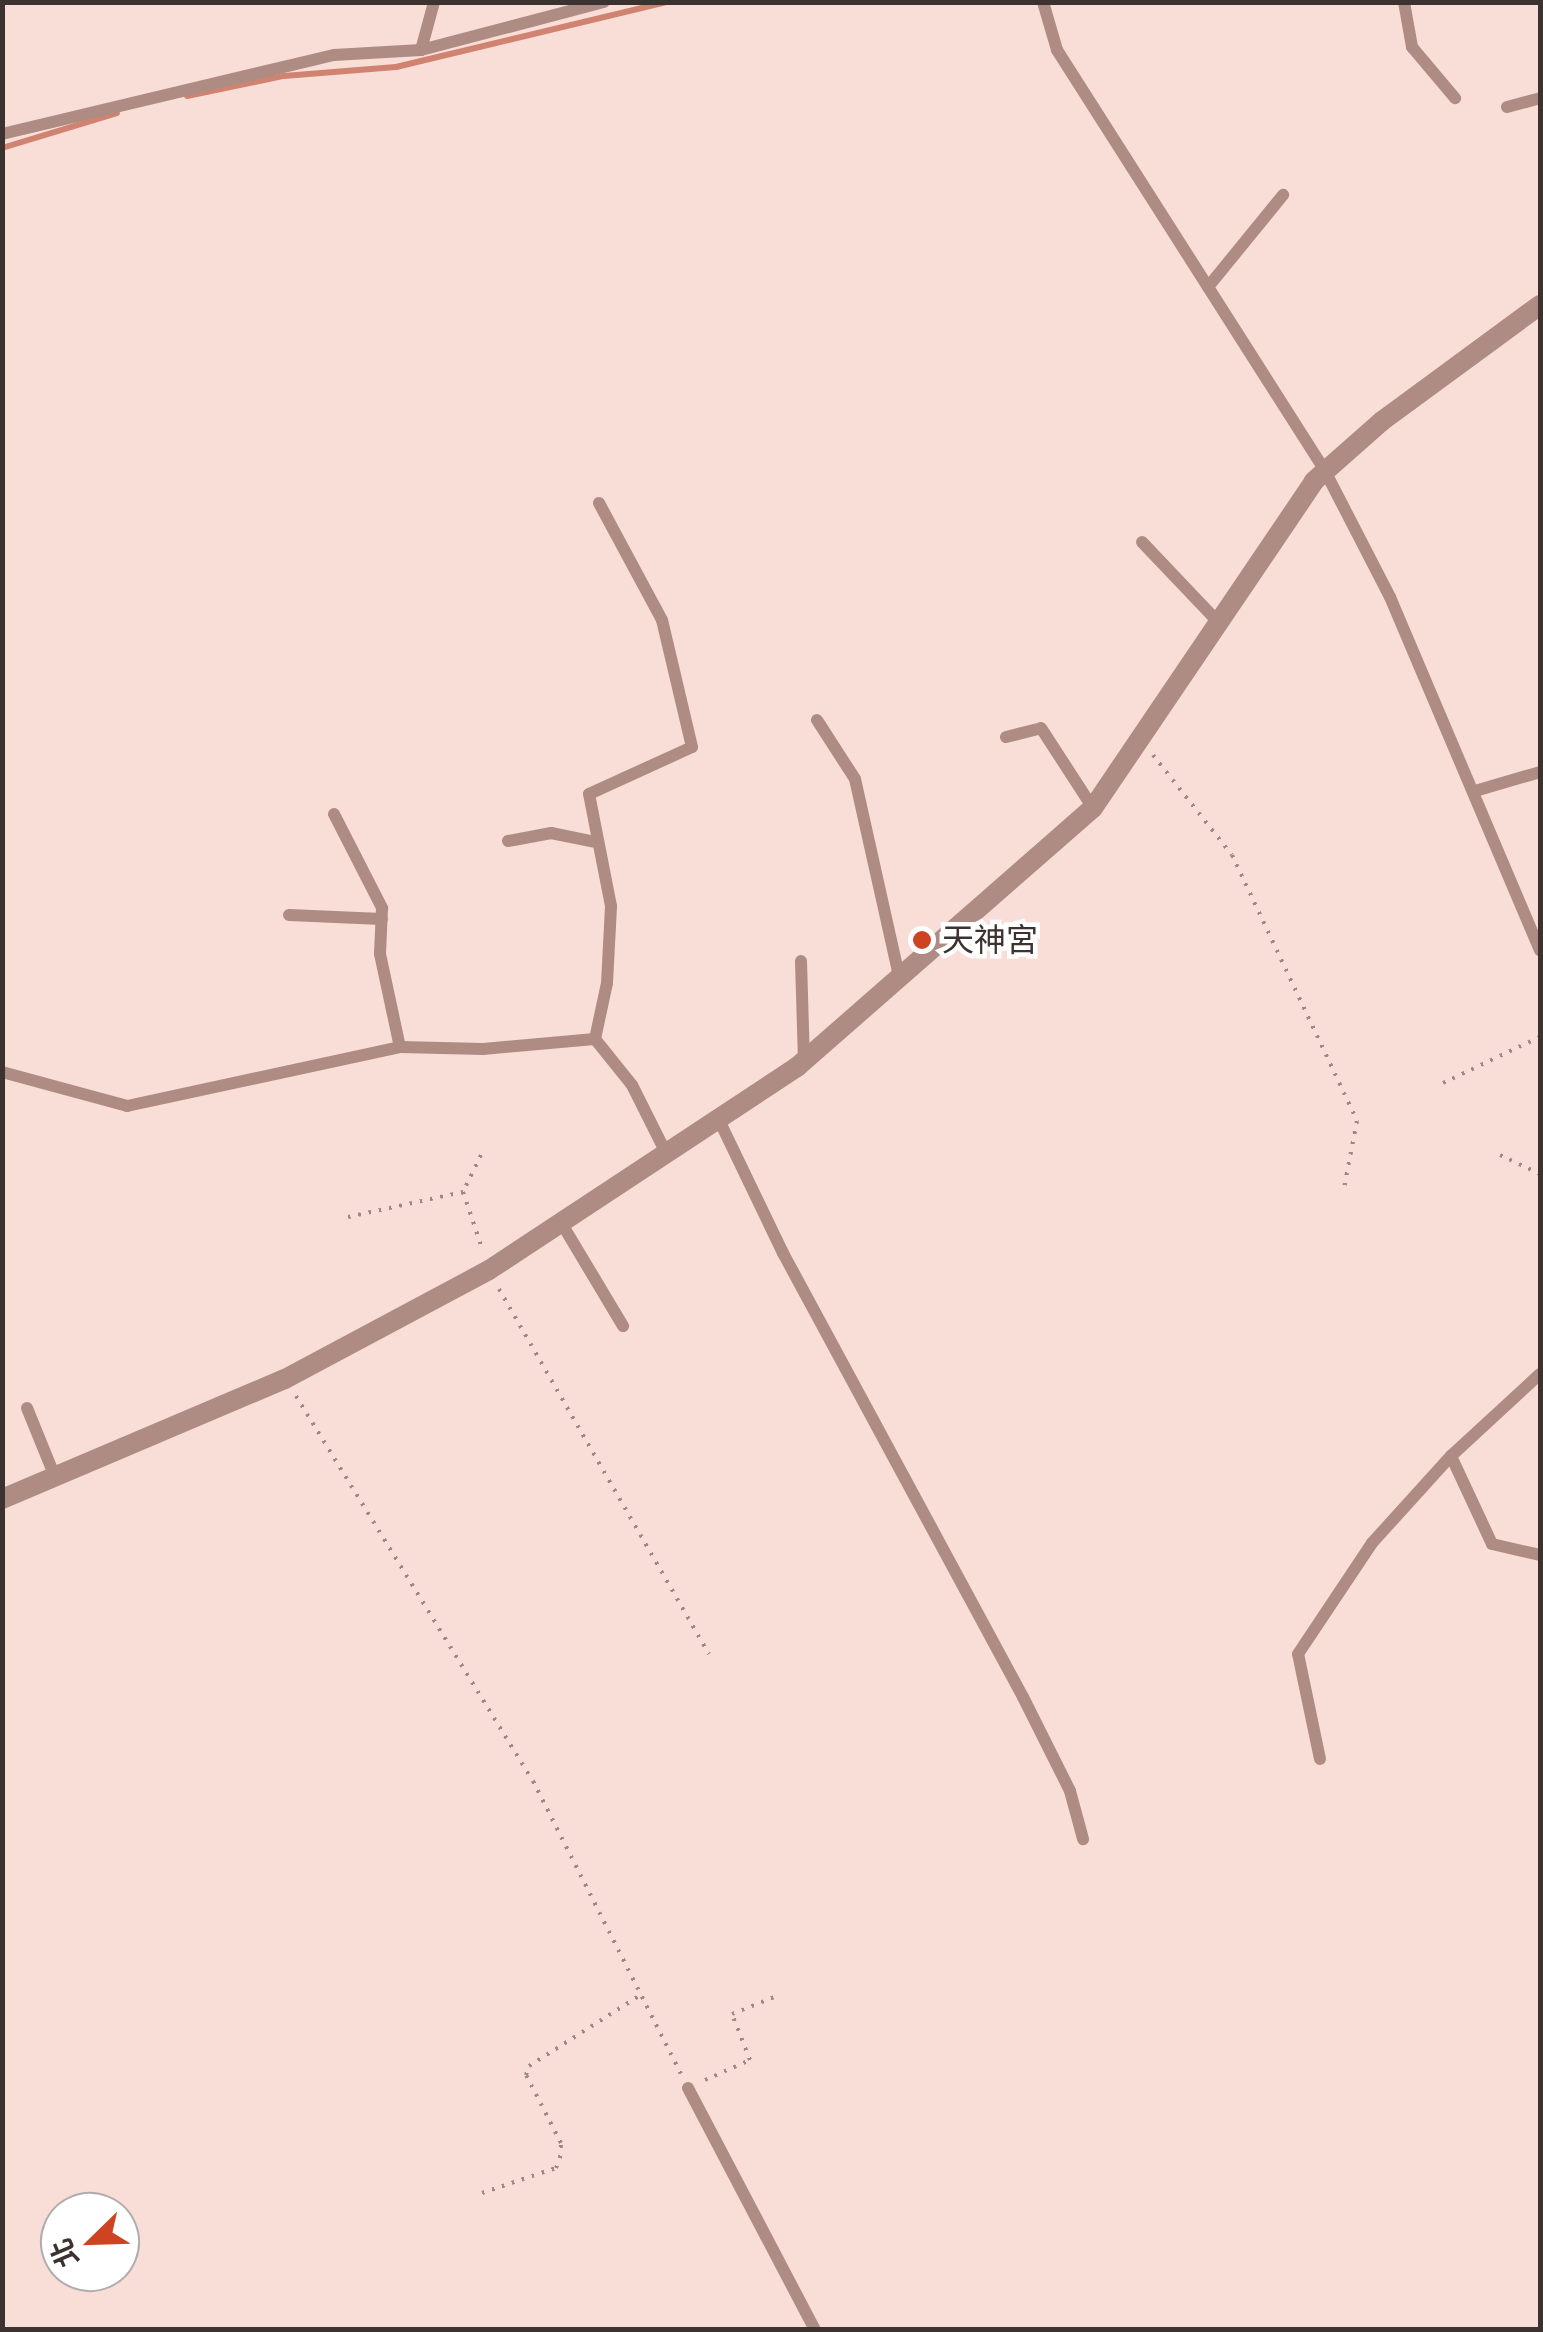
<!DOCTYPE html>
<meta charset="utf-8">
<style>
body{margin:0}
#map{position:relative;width:1543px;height:2332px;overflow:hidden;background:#f9ded8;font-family:Lora,"Noto Sans TC",serif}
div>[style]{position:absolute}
.stream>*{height:6px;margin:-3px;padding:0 3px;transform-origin:3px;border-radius:3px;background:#d08371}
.path>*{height:4px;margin-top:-2px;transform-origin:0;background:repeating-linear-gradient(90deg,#9c8985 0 2.5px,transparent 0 10.5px)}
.service>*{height:12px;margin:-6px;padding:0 6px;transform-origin:6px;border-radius:6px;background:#af8c83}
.tertiary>*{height:20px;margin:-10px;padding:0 10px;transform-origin:10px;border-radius:10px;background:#af8c83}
.dots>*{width:28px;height:28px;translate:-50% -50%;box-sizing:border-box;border:5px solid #fff;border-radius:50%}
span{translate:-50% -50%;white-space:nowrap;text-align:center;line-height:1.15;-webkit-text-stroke:9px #fff;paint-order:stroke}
.poi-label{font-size:32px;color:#3c322f}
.left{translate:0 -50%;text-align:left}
.frame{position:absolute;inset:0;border:5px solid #3c322f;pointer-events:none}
.north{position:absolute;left:40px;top:2192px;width:100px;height:100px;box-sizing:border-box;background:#fff;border:2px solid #b1adac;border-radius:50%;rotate:247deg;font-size:28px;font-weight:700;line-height:40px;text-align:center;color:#3c322f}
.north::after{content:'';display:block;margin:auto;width:35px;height:45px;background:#ce4423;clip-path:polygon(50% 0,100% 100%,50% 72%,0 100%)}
</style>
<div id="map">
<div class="stream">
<i style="left:187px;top:96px;width:99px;rotate:-11.7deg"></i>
<i style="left:284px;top:76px;width:112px;rotate:-4.6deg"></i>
<i style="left:396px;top:67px;width:278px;rotate:-13.5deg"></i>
<i style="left:2px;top:148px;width:120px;rotate:-16.9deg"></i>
</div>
<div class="path">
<i style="left:1153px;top:755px;width:127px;rotate:51.7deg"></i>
<i style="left:1232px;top:855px;width:294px;rotate:64.8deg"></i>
<i style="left:1357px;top:1121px;width:68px;rotate:101deg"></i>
<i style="left:1443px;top:1083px;width:107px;rotate:-25.4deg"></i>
<i style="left:481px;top:1155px;width:41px;rotate:115.9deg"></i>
<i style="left:463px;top:1192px;width:59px;rotate:71.3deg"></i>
<i style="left:1500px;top:1155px;width:44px;rotate:25.4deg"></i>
<i style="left:348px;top:1217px;width:118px;rotate:-12.3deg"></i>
<i style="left:499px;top:1289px;width:421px;rotate:60.1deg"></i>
<i style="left:296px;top:1396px;width:452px;rotate:58.4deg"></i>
<i style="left:533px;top:1781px;width:328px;rotate:63.2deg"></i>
<i style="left:705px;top:2080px;width:49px;rotate:-24deg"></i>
<i style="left:750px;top:2060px;width:49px;rotate:-111.4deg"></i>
<i style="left:732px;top:2014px;width:48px;rotate:-21.8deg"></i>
<i style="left:482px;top:2193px;width:78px;rotate:-18.7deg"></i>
<i style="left:556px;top:2168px;width:11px;rotate:-68deg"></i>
<i style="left:560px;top:2158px;width:15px;rotate:-86deg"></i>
<i style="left:561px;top:2143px;width:76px;rotate:-117.2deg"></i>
<i style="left:526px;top:2075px;width:9px;rotate:-72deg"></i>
<i style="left:529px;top:2066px;width:134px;rotate:-32.5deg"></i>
</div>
<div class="service">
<i style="left:1043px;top:2px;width:50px;rotate:73.7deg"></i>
<i style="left:1057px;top:50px;width:499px;rotate:57.5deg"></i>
<i style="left:1325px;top:471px;width:142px;rotate:62.7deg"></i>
<i style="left:1390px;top:597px;width:384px;rotate:67deg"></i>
<i style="left:1404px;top:2px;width:46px;rotate:79.9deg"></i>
<i style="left:1412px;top:47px;width:67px;rotate:49.9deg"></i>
<i style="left:421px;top:50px;width:50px;rotate:-74.8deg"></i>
<i style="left:1507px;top:107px;width:34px;rotate:-15deg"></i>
<i style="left:2px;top:134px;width:341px;rotate:-13.4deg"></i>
<i style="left:334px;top:55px;width:87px;rotate:-3.3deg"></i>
<i style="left:421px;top:50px;width:189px;rotate:-14.7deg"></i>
<i style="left:1208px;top:287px;width:119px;rotate:-50.8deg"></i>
<i style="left:1142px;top:542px;width:115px;rotate:46.4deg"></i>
<i style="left:817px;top:720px;width:70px;rotate:57.2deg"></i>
<i style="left:855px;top:779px;width:202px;rotate:77.4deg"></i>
<i style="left:1006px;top:737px;width:36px;rotate:-14deg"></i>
<i style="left:1041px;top:728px;width:95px;rotate:57deg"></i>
<i style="left:1475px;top:791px;width:68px;rotate:-16.3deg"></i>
<i style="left:334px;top:814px;width:106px;rotate:62.9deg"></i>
<i style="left:382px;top:908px;width:46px;rotate:92.5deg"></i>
<i style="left:380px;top:954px;width:95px;rotate:77.9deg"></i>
<i style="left:508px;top:841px;width:44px;rotate:-10.5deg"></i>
<i style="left:551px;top:833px;width:46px;rotate:11.3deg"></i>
<i style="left:289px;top:915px;width:93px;rotate:2.5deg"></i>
<i style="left:801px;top:961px;width:100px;rotate:88.3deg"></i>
<i style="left:595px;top:1039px;width:57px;rotate:-77.9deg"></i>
<i style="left:607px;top:983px;width:77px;rotate:-87deg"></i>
<i style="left:611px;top:906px;width:114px;rotate:-101.1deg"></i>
<i style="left:589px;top:794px;width:113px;rotate:-24.5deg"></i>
<i style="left:692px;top:747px;width:130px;rotate:-103.3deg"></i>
<i style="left:662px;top:620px;width:133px;rotate:-118.3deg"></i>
<i style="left:2px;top:1072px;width:130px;rotate:15.2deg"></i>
<i style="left:127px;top:1106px;width:279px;rotate:-12.2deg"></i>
<i style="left:400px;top:1047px;width:83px;rotate:1.4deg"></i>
<i style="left:483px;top:1049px;width:112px;rotate:-5.1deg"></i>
<i style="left:595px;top:1039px;width:59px;rotate:51.2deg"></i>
<i style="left:632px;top:1085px;width:76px;rotate:63.4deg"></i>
<i style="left:719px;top:1120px;width:148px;rotate:64.3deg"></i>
<i style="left:783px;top:1253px;width:505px;rotate:61.61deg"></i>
<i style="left:1023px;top:1697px;width:105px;rotate:63.4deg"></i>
<i style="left:1070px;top:1791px;width:50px;rotate:74.8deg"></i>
<i style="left:562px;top:1224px;width:119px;rotate:59.1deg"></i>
<i style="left:27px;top:1408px;width:74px;rotate:67.9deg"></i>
<i style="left:1451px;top:1456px;width:97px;rotate:65deg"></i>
<i style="left:1492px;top:1544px;width:49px;rotate:12.9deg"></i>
<i style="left:1320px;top:1759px;width:107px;rotate:-101.8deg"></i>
<i style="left:1298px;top:1654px;width:133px;rotate:-56.3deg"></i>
<i style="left:1372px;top:1543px;width:118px;rotate:-47.8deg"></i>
<i style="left:1451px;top:1456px;width:121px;rotate:-42.7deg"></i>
<i style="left:688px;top:2088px;width:273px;rotate:62.3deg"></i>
</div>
<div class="tertiary">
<i style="left:2px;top:1499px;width:307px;rotate:-23deg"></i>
<i style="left:285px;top:1379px;width:231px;rotate:-28.1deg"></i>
<i style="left:489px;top:1270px;width:369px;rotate:-33.4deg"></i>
<i style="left:797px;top:1067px;width:393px;rotate:-41.2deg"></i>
<i style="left:1093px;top:808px;width:395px;rotate:-55.9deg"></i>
<i style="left:1314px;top:481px;width:91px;rotate:-41.4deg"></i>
<i style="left:1382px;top:421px;width:196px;rotate:-36.3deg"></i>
</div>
<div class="dots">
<i style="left:922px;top:940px;background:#ce4423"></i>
</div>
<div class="poi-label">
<span class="left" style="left:942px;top:940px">天神宮</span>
</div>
<div class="frame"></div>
<div class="north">北</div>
</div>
